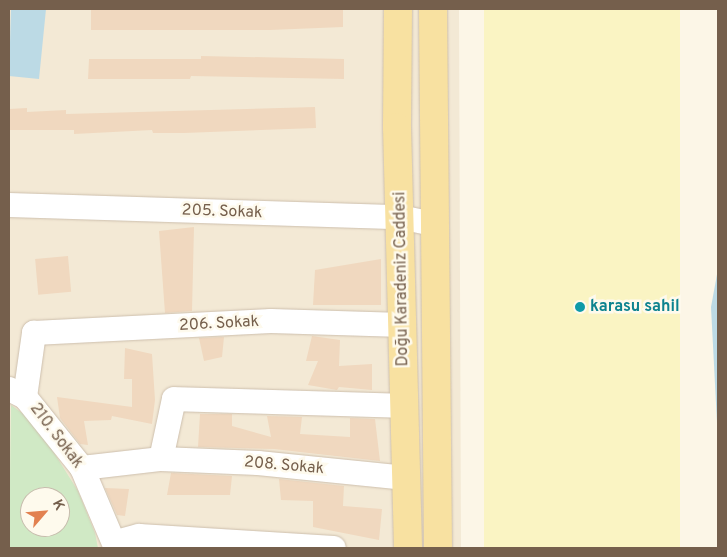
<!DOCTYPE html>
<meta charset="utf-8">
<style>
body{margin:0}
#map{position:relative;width:727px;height:557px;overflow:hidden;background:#fcf6e7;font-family:Overpass,sans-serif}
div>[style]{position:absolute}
.residential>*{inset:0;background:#f3e9d5}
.green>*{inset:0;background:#d0e9c5}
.sand>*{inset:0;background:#faf4c3;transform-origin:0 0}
.water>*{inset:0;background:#bcdae5}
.building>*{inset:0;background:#f0d8bf;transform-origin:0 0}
.roads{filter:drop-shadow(0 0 1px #cdbfad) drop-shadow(0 0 1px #cdbfad)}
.minor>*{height:24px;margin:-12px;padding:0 12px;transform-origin:12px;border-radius:12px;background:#fff}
.major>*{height:28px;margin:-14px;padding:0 14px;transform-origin:14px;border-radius:14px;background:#f8e1a1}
.dots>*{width:14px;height:14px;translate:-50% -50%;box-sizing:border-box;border:2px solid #fefaed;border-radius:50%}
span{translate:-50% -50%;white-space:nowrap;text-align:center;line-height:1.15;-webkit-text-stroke:5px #fefaed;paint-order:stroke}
.street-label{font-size:16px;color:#755f4c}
.culture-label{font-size:16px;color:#0d838f;font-weight:700}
.left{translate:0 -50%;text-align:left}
.frame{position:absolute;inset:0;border:10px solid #755f4c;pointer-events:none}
.north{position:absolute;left:20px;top:487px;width:50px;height:50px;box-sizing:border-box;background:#fefaed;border:1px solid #c7bcad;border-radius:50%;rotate:63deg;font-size:14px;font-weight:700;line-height:20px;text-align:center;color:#755f4c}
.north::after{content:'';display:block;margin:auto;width:18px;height:22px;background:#e28150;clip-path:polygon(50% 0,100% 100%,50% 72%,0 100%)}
</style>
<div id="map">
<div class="residential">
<i style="clip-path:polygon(evenodd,9px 9px,459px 9px,461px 548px,9px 548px,9px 9px,30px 497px,60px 497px,60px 527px,30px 527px,30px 497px)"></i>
</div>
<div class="green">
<i style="clip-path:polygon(evenodd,11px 405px,29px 418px,41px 432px,78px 491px,95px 533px,98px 548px,9px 548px,11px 405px,30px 497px,60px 497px,60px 527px,30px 527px,30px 497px)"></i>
</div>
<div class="sand">
<i style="left:484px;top:9px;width:196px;height:539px"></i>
</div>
<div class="water">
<i style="clip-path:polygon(11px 9px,46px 9px,39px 79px,9px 76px)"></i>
<i style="clip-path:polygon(718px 269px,718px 442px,711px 307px)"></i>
</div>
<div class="building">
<i style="clip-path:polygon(91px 9px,343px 9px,343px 27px,270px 30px,91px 30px)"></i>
<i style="clip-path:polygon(201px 56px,344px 59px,344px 79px,191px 76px,190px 79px,88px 79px,89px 59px,201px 59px)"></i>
<i style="clip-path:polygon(315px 107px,316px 128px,184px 133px,153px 133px,152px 130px,74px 134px,74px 130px,9px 130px,9px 109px,27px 108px,27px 112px,66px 110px,66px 114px)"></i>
<i style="clip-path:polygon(194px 227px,192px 311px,165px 313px,159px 231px)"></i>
<i style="left:68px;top:256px;width:36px;height:33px;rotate:85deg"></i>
<i style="clip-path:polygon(381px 259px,381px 305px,313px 305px,315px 270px)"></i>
<i style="clip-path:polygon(312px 336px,340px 340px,339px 366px,372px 364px,372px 390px,339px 387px,337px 390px,308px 385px,318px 361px,306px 361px)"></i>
<i style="clip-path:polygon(224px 337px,222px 357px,204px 361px,199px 338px)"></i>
<i style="clip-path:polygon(125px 348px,152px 354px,155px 400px,152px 424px,112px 416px,111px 420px,84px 421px,88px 445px,80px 444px,60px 418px,57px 397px,132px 407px,132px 379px,124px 379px)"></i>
<i style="clip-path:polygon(200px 414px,232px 414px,232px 426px,271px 437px,267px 416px,302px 417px,300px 434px,350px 437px,350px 418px,375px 419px,380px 461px,274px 449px,198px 447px)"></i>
<i style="clip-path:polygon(171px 473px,232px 476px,230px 495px,167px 495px)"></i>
<i style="clip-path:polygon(279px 479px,344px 486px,343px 506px,382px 509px,379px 540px,313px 527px,313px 501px,281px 500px)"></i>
<i style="clip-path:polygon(105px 488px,129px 489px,125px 516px,117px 515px)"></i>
</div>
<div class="roads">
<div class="minor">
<i style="left:9px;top:205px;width:391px;rotate:1.8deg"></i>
<i style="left:400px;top:217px;width:35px;rotate:12deg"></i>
<i style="left:9px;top:389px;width:18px;rotate:27deg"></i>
<i style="left:25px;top:397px;width:91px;rotate:51.2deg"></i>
<i style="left:82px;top:468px;width:87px;rotate:67deg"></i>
<i style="left:25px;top:397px;width:65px;rotate:-82deg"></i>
<i style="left:34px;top:333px;width:237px;rotate:-2.9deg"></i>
<i style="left:271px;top:321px;width:132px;rotate:1.7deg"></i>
<i style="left:161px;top:459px;width:97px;rotate:2.4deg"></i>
<i style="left:258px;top:463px;width:149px;rotate:5.8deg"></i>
<i style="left:82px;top:468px;width:80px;rotate:-6.5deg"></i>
<i style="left:161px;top:459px;width:61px;rotate:-77.8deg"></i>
<i style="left:174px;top:399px;width:231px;rotate:1.7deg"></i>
<i style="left:116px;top:542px;width:24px;rotate:-15deg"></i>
<i style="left:139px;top:536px;width:195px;rotate:3.5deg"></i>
</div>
<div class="major">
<i style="left:398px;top:9px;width:118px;rotate:90.5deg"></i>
<i style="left:397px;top:127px;width:421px;rotate:88.5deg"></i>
<i style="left:433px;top:9px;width:539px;rotate:89.47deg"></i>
</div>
</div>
<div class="dots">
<i style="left:580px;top:307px;background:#0f9aa8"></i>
</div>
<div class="street-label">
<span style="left:222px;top:212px;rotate:2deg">205. Sokak</span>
<span style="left:402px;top:279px;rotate:-91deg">Doğu Karadeniz Caddesi</span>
<span style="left:219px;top:324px;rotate:-3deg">206. Sokak</span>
<span style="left:56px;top:436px;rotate:53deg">210. Sokak</span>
<span style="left:284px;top:466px;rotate:5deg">208. Sokak</span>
</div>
<div class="culture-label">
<span class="left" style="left:590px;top:307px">karasu sahil</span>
</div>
<div class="frame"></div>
<div class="north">K</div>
</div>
